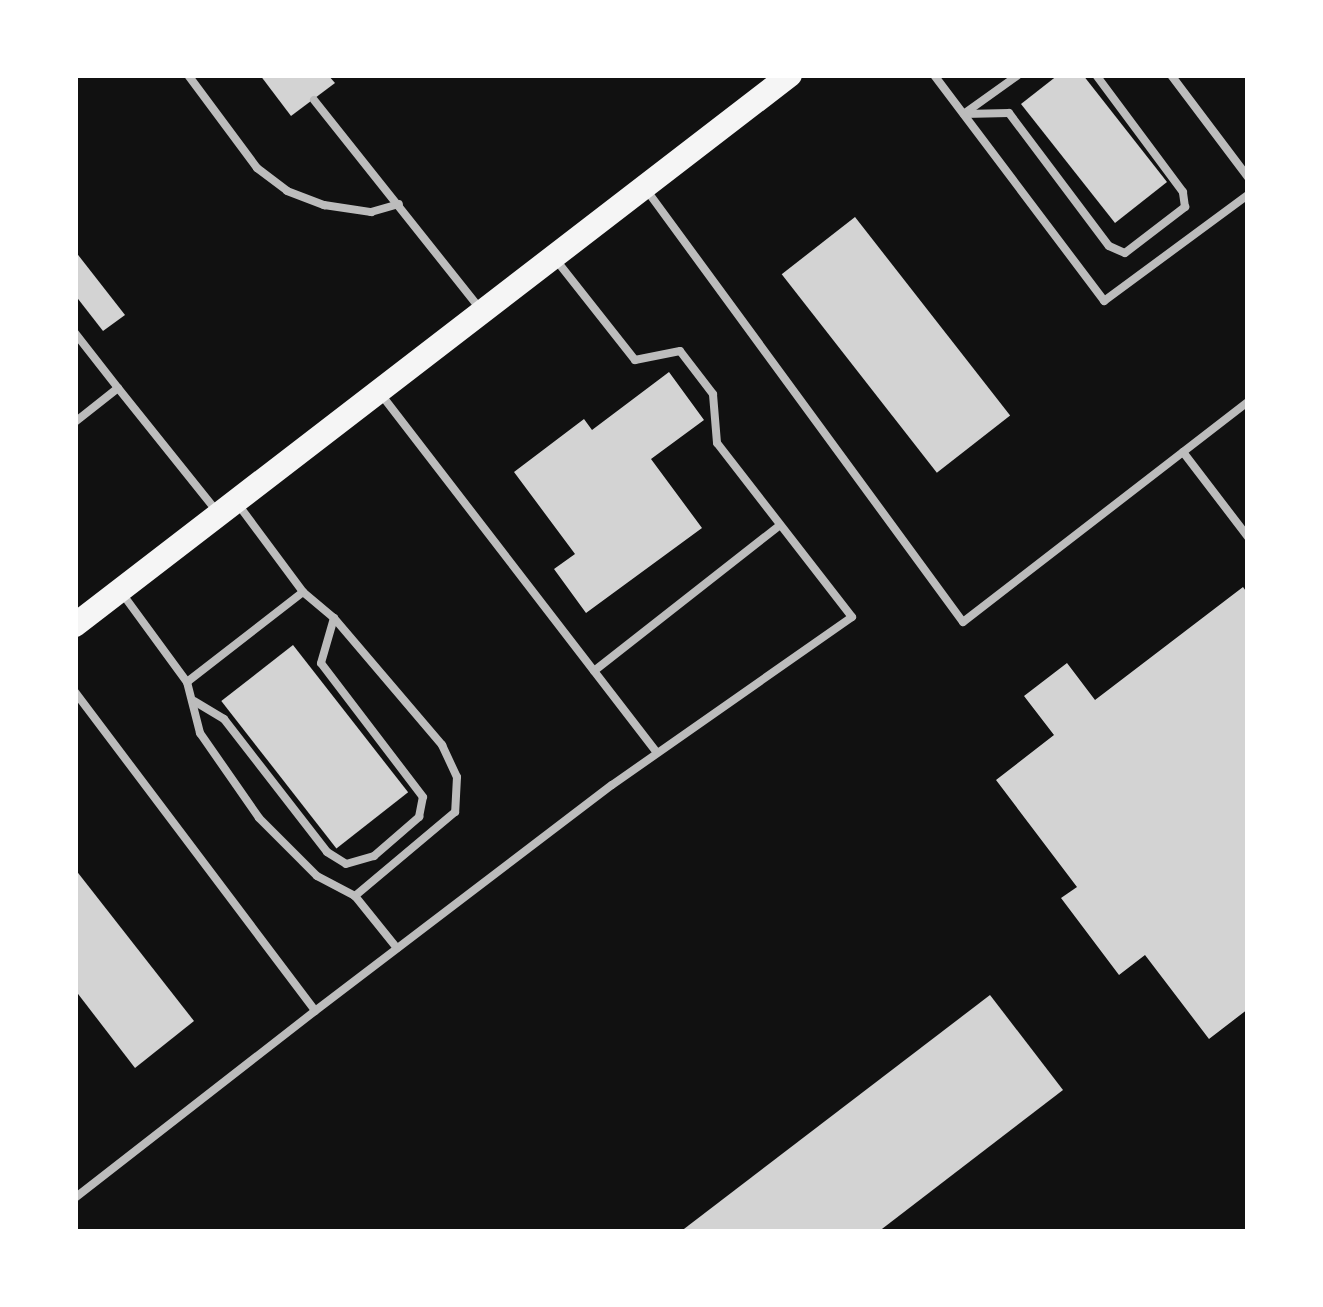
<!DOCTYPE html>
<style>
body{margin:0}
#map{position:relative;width:1323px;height:1307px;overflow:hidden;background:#111;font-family:Cabin,sans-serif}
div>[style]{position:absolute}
.building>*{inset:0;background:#d3d3d3;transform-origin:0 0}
.service>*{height:8px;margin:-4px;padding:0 4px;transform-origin:4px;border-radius:4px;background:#bcbcbc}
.primary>*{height:24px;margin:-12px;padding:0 12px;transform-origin:12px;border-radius:12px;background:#f5f5f5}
span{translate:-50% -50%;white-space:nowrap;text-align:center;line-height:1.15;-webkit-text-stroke:12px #fff;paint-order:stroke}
.frame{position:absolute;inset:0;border:78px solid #fff;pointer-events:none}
</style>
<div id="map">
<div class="building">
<i style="clip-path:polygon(260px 75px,328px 75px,335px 83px,291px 116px)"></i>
<i style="clip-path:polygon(1058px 75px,1083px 75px,1167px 182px,1115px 223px,1021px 104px)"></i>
<i style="left:855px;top:217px;width:252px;height:93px;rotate:52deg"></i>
<i style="clip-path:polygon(75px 251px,125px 315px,103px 331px,75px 295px)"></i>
<i style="clip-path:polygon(669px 372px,704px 420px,651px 459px,702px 528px,586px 613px,554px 569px,575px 554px,514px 472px,584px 419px,592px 430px)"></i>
<i style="clip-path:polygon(1243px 587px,1248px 594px,1248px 1009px,1209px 1039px,1145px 955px,1119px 975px,1061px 898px,1077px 887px,996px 780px,1054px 735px,1024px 696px,1067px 663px,1095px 700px)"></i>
<i style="left:293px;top:645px;width:187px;height:91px;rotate:52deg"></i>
<i style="clip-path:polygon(75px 869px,194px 1021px,135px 1068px,75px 990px)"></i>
<i style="clip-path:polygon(990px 995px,1063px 1090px,878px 1232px,680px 1232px)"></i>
</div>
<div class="service">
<i style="left:188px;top:75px;width:116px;rotate:53.4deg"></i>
<i style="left:257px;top:168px;width:38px;rotate:37deg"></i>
<i style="left:287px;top:191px;width:40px;rotate:21deg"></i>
<i style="left:324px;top:205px;width:48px;rotate:8.5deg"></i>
<i style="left:371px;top:212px;width:29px;rotate:-16deg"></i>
<i style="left:934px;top:75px;width:283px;rotate:53deg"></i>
<i style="left:1104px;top:301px;width:179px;rotate:-36.4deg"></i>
<i style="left:1171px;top:75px;width:128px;rotate:53deg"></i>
<i style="left:314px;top:100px;width:268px;rotate:51.5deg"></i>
<i style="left:965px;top:113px;width:65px;rotate:-35.6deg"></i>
<i style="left:964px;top:114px;width:45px;rotate:-1.3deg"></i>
<i style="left:1009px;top:113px;width:166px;rotate:53.1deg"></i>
<i style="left:1109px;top:246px;width:17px;rotate:24deg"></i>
<i style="left:1125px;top:253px;width:76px;rotate:-37.5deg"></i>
<i style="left:1185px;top:207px;width:15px;rotate:-98deg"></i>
<i style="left:1183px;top:192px;width:146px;rotate:-126.6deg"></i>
<i style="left:648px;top:192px;width:533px;rotate:53.78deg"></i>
<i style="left:963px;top:622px;width:360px;rotate:-37.7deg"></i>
<i style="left:75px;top:333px;width:70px;rotate:52deg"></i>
<i style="left:118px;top:388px;width:55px;rotate:141.7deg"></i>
<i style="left:118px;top:388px;width:160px;rotate:51.3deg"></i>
<i style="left:380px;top:393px;width:454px;rotate:52.4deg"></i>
<i style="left:1183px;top:452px;width:107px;rotate:52.6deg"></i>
<i style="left:237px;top:503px;width:111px;rotate:53.4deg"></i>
<i style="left:303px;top:592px;width:40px;rotate:40deg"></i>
<i style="left:334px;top:618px;width:167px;rotate:49.6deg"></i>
<i style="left:442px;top:745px;width:35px;rotate:65deg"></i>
<i style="left:457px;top:777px;width:35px;rotate:93deg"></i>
<i style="left:455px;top:812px;width:131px;rotate:140deg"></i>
<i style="left:355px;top:896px;width:67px;rotate:51.1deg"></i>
<i style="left:124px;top:596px;width:107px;rotate:53.8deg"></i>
<i style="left:187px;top:682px;width:53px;rotate:75.7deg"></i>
<i style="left:200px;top:733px;width:103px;rotate:55.2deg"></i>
<i style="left:259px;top:818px;width:82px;rotate:45deg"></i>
<i style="left:317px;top:876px;width:43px;rotate:27.8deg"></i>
<i style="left:594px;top:671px;width:236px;rotate:-38.1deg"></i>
<i style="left:187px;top:682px;width:147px;rotate:-37.8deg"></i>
<i style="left:75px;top:692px;width:399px;rotate:53deg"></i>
<i style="left:315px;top:1011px;width:304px;rotate:142.1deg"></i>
<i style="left:194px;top:701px;width:35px;rotate:31deg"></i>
<i style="left:224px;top:719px;width:168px;rotate:52.2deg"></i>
<i style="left:327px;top:852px;width:22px;rotate:32deg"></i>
<i style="left:346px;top:864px;width:29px;rotate:-16deg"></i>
<i style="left:374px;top:856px;width:60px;rotate:-40.9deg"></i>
<i style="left:419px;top:817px;width:20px;rotate:-79deg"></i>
<i style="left:423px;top:797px;width:168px;rotate:-127.3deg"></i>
<i style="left:321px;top:663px;width:47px;rotate:-73.9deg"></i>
<i style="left:315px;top:1011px;width:373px;rotate:-37.3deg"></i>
<i style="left:612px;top:785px;width:293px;rotate:-35deg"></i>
<i style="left:852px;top:617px;width:220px;rotate:-127.8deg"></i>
<i style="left:717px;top:443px;width:49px;rotate:-94.7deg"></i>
<i style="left:713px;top:394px;width:54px;rotate:-127.5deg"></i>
<i style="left:680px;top:351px;width:46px;rotate:168.7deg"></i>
<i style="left:635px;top:360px;width:127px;rotate:-128.3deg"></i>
</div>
<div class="primary">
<i style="left:75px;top:625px;width:902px;rotate:-37.57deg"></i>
</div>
<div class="frame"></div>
</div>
